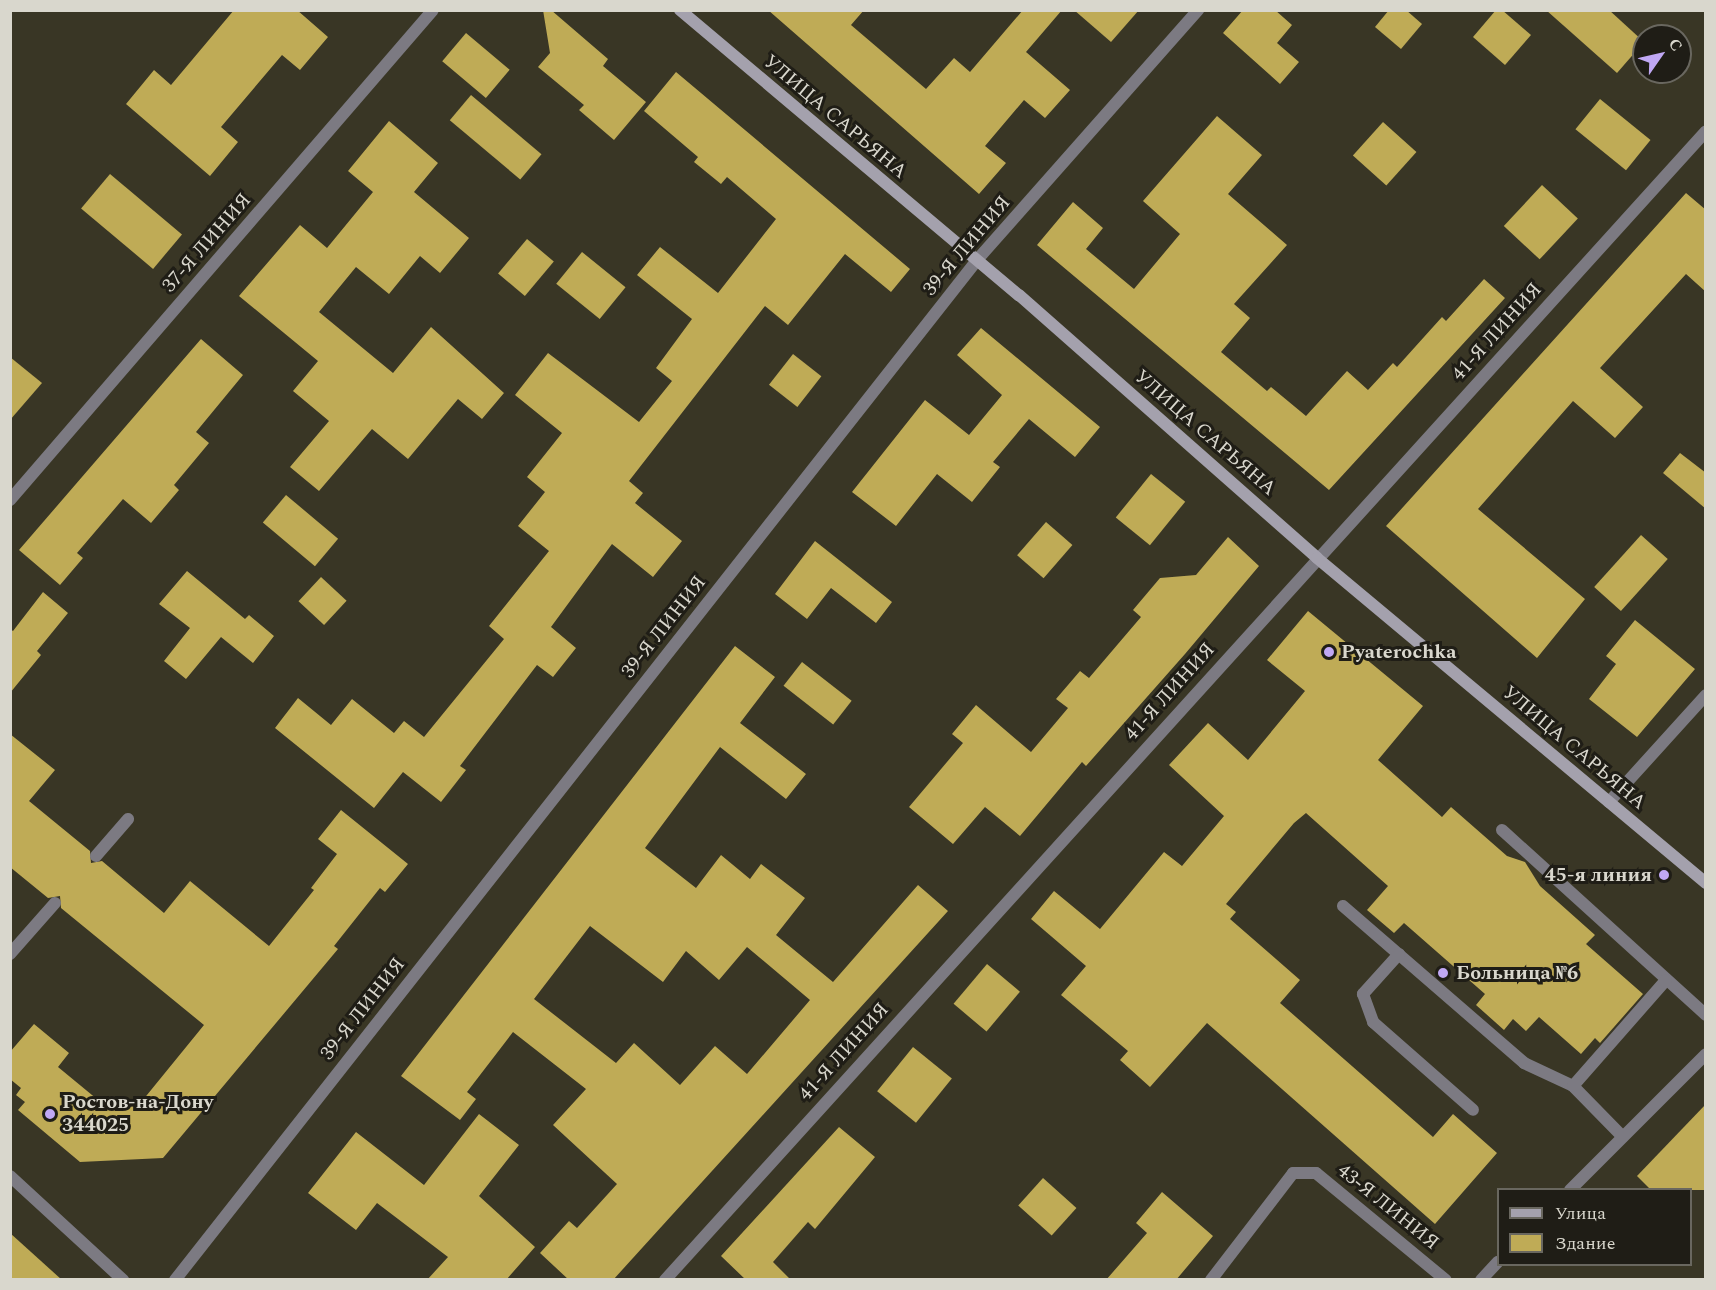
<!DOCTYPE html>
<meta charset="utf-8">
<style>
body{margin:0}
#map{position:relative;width:1716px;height:1290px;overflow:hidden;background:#393625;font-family:Spectral,serif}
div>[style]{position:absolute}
.building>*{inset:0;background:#bfab56;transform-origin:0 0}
.service>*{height:12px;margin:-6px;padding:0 6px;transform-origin:6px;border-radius:6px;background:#7c7a82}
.minor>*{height:12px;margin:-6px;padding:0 6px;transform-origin:6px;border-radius:6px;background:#7c7a82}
.secondary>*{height:12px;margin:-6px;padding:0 6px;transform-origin:6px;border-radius:6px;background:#a4a1ad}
.dots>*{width:16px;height:16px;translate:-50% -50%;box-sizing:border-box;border:3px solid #1f1d16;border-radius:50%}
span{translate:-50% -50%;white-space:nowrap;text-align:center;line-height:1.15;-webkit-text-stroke:6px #1f1d16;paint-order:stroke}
.street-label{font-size:20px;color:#d9d7cd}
.poi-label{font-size:20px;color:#d9d7cd;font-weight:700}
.left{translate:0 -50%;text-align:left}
.right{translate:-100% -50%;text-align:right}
.frame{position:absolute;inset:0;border:12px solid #d9d7cd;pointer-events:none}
.legend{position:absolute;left:1497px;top:1188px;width:195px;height:78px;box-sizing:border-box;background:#1f1d16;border:2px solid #69675f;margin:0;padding:8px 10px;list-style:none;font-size:18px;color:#d9d7cd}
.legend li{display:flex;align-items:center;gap:12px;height:30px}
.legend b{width:30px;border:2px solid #69675f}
.north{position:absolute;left:1632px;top:24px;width:60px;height:60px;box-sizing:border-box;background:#1f1d16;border:2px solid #69675f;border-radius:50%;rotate:56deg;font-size:16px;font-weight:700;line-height:24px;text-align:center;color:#d9d7cd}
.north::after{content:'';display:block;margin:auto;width:21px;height:27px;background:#c0a8f4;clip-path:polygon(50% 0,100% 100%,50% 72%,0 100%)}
</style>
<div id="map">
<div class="building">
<i style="clip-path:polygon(234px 10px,297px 10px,328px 37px,300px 70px,282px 55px,221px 127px,238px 142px,210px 176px,126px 104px,154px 70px,171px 85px)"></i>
<i style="clip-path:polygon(543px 10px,551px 10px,608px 59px,603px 66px,646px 102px,614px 140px,579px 110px,584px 105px,538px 67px,550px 53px)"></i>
<i style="clip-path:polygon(768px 10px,864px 10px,851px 25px,926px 89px,954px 58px,970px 72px,1023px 10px,1062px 10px,1026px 52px,1070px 90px,1045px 118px,1024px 100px,985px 146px,1006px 163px,979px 194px)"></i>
<i style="clip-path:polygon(1074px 10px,1139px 10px,1111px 42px)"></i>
<i style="clip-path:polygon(1243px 10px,1275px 10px,1292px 25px,1277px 43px,1299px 62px,1280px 84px,1223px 33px)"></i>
<i style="clip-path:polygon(1389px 10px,1406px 10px,1422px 24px,1401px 49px,1375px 27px)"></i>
<i style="clip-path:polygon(1496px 10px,1502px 10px,1531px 35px,1505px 65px,1473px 37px)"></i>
<i style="clip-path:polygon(1546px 10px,1609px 10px,1644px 42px,1617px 73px)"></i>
<i style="left:466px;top:33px;width:57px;height:37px;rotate:40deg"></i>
<i style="clip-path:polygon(676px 72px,910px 269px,891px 292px,845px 254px,788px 325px,765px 306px,629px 481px,643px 493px,635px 503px,682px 541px,653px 577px,612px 544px,551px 627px,576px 648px,553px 677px,537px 665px,460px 766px,466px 770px,441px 802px,403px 772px,374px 808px,275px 728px,298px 698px,331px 725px,352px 699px,394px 733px,404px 721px,424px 737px,504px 639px,489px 626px,549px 551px,518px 526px,545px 492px,527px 477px,562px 433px,515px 395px,548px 353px,639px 422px,672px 381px,656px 368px,692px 319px,637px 275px,660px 247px,718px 293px,776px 219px,727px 177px,721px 184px,694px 162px,698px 157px,644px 111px)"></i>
<i style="left:471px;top:95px;width:92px;height:33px;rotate:40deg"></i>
<i style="left:1600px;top:99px;width:65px;height:39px;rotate:39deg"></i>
<i style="clip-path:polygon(1217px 116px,1262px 155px,1228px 194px,1287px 245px,1234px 304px,1250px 318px,1221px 352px,1267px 391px,1271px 387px,1306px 416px,1347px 371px,1368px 390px,1393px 363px,1397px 367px,1442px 317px,1446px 321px,1484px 279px,1505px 298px,1329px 490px,1037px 245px,1073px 202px,1103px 228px,1086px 249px,1134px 289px,1180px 234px,1143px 201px)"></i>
<i style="clip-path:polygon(389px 121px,438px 163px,414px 192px,469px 238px,440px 273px,420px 256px,389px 294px,356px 267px,319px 312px,393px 373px,431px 327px,504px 393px,482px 419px,458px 399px,408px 459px,372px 429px,319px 491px,290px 467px,329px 421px,293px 391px,318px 361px,239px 296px,300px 225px,327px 248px,373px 192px,348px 171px)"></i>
<i style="left:1383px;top:122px;width:45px;height:45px;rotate:42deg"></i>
<i style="left:110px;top:174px;width:94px;height:45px;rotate:40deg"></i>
<i style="left:1542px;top:185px;width:49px;height:56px;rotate:43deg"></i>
<i style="clip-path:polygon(1686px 193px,1706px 210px,1706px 292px,1686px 274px,1600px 368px,1643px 407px,1615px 438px,1573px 401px,1478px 509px,1585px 599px,1537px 658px,1386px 526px)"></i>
<i style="left:527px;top:239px;width:35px;height:45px;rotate:40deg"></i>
<i style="left:582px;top:252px;width:56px;height:41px;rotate:39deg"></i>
<i style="clip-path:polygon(981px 328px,1100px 427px,1075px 457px,1029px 419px,993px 462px,1000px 467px,972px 502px,937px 474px,896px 526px,852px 492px,925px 400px,969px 435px,1002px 395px,957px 355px)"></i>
<i style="clip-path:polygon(201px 339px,243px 375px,196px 432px,209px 443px,174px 485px,179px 490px,151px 523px,123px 499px,77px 553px,83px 558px,60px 585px,19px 550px)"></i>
<i style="left:793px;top:354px;width:36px;height:39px;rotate:38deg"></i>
<i style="clip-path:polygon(10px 357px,42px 383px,10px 420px)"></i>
<i style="clip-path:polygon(1680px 453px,1706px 473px,1706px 509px,1663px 473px)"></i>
<i style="left:1151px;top:474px;width:44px;height:56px;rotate:39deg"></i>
<i style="left:286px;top:495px;width:68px;height:36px;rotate:40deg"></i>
<i style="left:1046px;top:522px;width:35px;height:44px;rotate:41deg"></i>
<i style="left:1641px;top:535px;width:36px;height:70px;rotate:42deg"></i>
<i style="clip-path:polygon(1228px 537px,1259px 566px,1185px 654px,1086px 766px,1082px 762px,1020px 836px,985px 807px,953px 844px,909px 807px,963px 743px,952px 734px,976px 705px,1031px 752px,1068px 708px,1056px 699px,1080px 671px,1089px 678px,1141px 617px,1133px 610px,1160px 578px,1196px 575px)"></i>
<i style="clip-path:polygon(815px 541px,892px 602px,876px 623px,831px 588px,807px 619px,775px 594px)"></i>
<i style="clip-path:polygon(187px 571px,245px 619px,249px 615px,274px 636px,253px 663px,221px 637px,186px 679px,164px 661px,190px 628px,159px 604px)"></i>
<i style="left:321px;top:577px;width:35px;height:33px;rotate:43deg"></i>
<i style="clip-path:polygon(43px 592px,68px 613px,37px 651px,41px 655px,10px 693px,10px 629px,13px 631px)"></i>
<i style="clip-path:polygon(1308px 611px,1423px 706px,1378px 760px,1442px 817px,1451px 807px,1507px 856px,1525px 862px,1540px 886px,1595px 935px,1586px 944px,1643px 994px,1600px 1043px,1595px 1038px,1581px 1054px,1539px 1017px,1526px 1031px,1513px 1019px,1504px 1030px,1476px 1005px,1485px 994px,1404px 923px,1394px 933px,1367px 910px,1388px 886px,1306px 813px,1294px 823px,1226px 904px,1236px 912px,1230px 919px,1300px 980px,1280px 1003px,1433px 1137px,1453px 1114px,1497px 1153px,1435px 1224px,1207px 1023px,1150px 1087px,1120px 1060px,1128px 1051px,1061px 995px,1086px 966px,1031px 919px,1054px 891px,1100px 929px,1164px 852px,1182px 866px,1224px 816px,1169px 765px,1208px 723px,1248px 760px,1305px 691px,1267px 660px)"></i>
<i style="clip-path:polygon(1635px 620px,1695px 669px,1637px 737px,1589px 699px,1616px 664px,1606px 656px)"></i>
<i style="clip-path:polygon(evenodd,735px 646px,775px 677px,740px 723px,806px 774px,786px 799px,720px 747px,645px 848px,696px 888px,721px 855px,750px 879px,761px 864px,805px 898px,776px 935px,833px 982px,918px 885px,948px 911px,613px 1280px,569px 1280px,540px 1253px,569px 1221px,577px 1228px,617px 1184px,553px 1125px,586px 1089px,513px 1032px,467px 1092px,476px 1099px,460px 1120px,401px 1076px,735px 646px,590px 926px,663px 982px,686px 951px,719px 980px,747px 947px,810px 1000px,747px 1074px,715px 1046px,680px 1085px,634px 1043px,616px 1063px,534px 999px,590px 926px)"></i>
<i style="left:802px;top:662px;width:63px;height:30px;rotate:38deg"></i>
<i style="clip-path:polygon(10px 734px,55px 770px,29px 801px,90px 851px,91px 863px,102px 861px,164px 913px,190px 881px,269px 946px,314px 890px,311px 888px,337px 854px,318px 839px,341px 810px,408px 864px,385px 892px,380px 888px,334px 946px,338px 949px,163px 1158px,80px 1162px,18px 1110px,25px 1102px,16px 1095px,21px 1088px,10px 1079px,10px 1052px,34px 1024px,69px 1053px,58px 1067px,109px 1109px,138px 1106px,204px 1025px,61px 908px,60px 896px,48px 898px,10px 867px)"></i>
<i style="left:987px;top:964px;width:43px;height:52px;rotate:40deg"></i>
<i style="left:913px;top:1047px;width:50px;height:57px;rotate:39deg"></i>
<i style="clip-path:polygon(1706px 1104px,1706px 1190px,1651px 1190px,1637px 1176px)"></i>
<i style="clip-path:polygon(479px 1114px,519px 1145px,479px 1196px,535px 1247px,506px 1280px,427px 1280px,448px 1257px,377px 1203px,356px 1230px,308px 1193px,356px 1132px,424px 1185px)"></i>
<i style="clip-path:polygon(839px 1127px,875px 1157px,815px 1229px,808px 1222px,773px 1262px,791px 1280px,746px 1280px,721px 1256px)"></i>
<i style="left:1043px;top:1178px;width:45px;height:37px;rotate:42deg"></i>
<i style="clip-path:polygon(1162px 1192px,1213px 1236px,1176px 1280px,1106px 1280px,1147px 1233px,1136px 1223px)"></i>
<i style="clip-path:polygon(10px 1233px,62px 1280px,10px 1280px)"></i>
</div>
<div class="service">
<i style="left:1502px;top:830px;width:275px;rotate:42.2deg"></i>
<i style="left:96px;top:856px;width:49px;rotate:-49.1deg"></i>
<i style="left:1343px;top:906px;width:240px;rotate:40.9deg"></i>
<i style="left:1524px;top:1063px;width:54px;rotate:25.1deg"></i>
<i style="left:1573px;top:1086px;width:71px;rotate:45.6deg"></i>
<i style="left:10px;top:954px;width:68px;rotate:-48.6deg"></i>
<i style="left:1399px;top:954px;width:54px;rotate:132deg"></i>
<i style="left:1363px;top:994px;width:30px;rotate:70deg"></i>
<i style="left:1373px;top:1022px;width:133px;rotate:41.3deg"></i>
<i style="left:1573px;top:1086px;width:141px;rotate:-48.7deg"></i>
<i style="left:1316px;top:1173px;width:168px;rotate:39.5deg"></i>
</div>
<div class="minor">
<i style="left:10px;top:500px;width:647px;rotate:-49.2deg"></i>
<i style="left:1609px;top:802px;width:144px;rotate:-47.8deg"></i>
<i style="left:10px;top:1176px;width:154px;rotate:42.6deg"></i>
<i style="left:1570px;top:1190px;width:192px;rotate:-45deg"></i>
<i style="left:175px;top:1280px;width:1298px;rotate:-51.82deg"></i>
<i style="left:977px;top:260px;width:334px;rotate:-48.5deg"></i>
<i style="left:665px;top:1280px;width:1550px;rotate:-47.82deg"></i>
<i style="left:1211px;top:1280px;width:135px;rotate:-52.5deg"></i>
<i style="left:1293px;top:1173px;width:23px"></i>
<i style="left:1481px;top:1280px;width:25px;rotate:-47deg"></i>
</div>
<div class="secondary">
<i style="left:680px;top:10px;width:443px;rotate:40.1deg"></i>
<i style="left:1019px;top:295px;width:397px;rotate:41.4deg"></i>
<i style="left:1317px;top:558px;width:507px;rotate:39.88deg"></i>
</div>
<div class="dots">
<i style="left:1329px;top:652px;background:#c0a8f4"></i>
<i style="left:1664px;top:875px;background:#c0a8f4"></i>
<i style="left:1443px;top:973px;background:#c0a8f4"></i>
<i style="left:50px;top:1114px;background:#c0a8f4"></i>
</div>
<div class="street-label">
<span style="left:835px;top:117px;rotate:40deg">УЛИЦА САРЬЯНА</span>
<span style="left:207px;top:243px;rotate:-49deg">37-Я ЛИНИЯ</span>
<span style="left:967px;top:246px;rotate:-50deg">39-Я ЛИНИЯ</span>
<span style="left:1497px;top:332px;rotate:-48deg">41-Я ЛИНИЯ</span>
<span style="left:1205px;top:433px;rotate:41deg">УЛИЦА САРЬЯНА</span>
<span style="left:664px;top:627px;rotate:-52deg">39-Я ЛИНИЯ</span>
<span style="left:1170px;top:692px;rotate:-48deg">41-Я ЛИНИЯ</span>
<span style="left:1574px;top:748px;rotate:40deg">УЛИЦА САРЬЯНА</span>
<span style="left:363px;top:1009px;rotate:-52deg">39-Я ЛИНИЯ</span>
<span style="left:844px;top:1052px;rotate:-48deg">41-Я ЛИНИЯ</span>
<span style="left:1388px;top:1207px;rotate:39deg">43-Я ЛИНИЯ</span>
</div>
<div class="poi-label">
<span class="left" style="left:1341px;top:652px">Pyaterochka</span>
<span class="right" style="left:1652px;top:875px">45-я линия</span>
<span class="left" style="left:1456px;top:973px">Больница №6</span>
<span class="left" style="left:62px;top:1114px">Ростов-на-Дону<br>344025</span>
</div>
<div class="frame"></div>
<ul class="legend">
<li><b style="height:8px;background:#a4a1ad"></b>Улица</li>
<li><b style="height:16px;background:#bfab56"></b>Здание</li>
</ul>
<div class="north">С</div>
</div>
